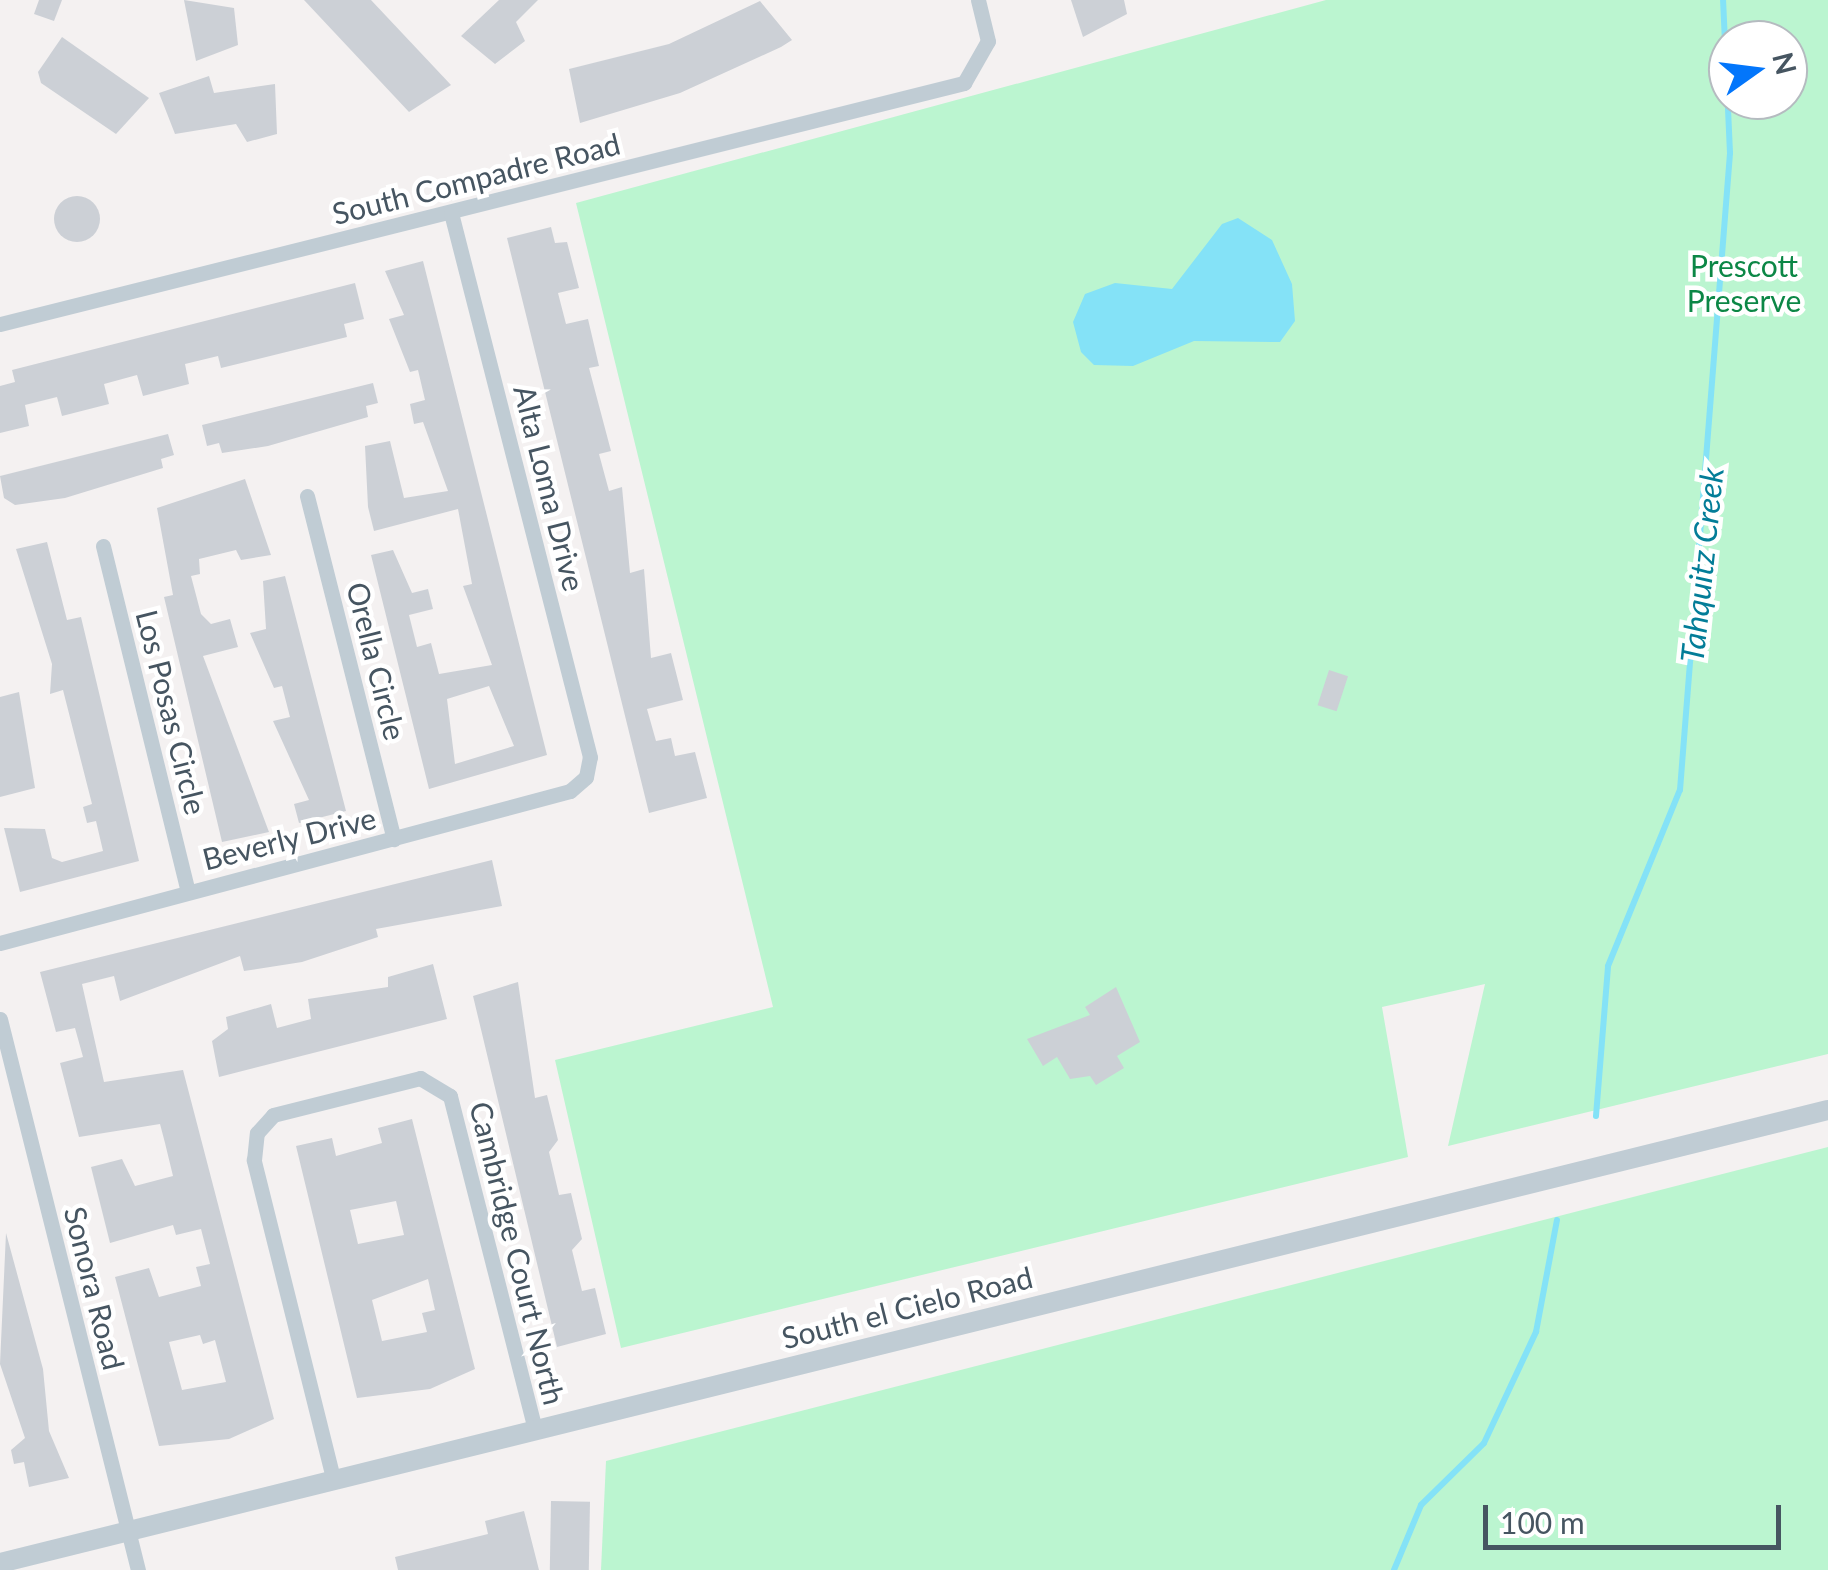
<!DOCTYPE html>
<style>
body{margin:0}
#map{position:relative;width:1828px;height:1570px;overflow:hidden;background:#f4f1f1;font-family:Lato,sans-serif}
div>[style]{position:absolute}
.green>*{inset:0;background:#bbf5d0}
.water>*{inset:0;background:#84e2f7}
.stream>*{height:6px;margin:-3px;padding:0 3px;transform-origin:3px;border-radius:3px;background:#84e2f7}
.building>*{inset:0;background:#ccd0d6;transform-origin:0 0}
.round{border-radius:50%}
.minor>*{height:15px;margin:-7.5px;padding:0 7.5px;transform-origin:7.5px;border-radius:7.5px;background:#c0ccd4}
.tertiary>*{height:20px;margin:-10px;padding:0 10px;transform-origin:10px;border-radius:10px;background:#c0ccd4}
span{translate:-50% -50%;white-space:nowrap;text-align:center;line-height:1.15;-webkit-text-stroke:9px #fff;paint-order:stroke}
.street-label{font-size:30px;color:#465561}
.park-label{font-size:30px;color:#0c8746}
.water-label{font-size:32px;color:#037d98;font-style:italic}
.north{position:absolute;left:1708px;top:20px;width:100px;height:100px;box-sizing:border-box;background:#fff;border:2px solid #b5bbc0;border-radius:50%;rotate:76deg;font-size:28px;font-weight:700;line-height:40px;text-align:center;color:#465561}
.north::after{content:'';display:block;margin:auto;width:35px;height:45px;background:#0376fb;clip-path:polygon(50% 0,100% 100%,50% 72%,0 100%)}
.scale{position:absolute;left:1483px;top:1505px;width:298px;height:45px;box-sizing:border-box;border:5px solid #465561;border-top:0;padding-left:12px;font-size:30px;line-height:35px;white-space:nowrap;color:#465561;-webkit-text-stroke:8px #fff;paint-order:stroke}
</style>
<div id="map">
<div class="green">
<i style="clip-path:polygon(evenodd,1326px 0,1828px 0,1828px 1054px,1448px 1146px,1485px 984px,1382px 1007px,1408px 1157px,621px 1348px,555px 1060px,773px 1007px,576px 203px,1326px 0,1728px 40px,1788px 40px,1788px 100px,1728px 100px,1728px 40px)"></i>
<i style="clip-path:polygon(1828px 1147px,1828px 1570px,601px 1570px,606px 1461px)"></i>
</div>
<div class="water">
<i style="clip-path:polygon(1238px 218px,1272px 240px,1292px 284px,1295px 321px,1280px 342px,1194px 341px,1133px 366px,1094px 365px,1081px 352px,1073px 322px,1085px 294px,1115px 283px,1172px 289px,1222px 224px)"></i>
</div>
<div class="stream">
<i style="left:1596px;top:1116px;width:150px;rotate:-85.4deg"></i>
<i style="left:1608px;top:966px;width:190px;rotate:-67.8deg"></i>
<i style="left:1680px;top:790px;width:639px;rotate:-85.51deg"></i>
<i style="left:1730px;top:153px;width:153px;rotate:-92.6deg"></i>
<i style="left:1394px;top:1570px;width:70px;rotate:-67.4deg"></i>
<i style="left:1421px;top:1505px;width:88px;rotate:-44.5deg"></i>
<i style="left:1484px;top:1443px;width:123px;rotate:-64.9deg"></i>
<i style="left:1536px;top:1332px;width:114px;rotate:-79.4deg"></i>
</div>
<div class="building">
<i style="clip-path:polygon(39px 0,62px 0,54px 21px,34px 14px)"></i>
<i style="clip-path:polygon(184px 0,234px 8px,238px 45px,196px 61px)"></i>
<i style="clip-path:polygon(304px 0,371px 0,451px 85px,409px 112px)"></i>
<i style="clip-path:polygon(499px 0,538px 0,516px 22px,525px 41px,495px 64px,461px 36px)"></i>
<i style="clip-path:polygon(1071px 0,1124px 0,1127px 14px,1083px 37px)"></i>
<i style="clip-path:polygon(760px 1px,792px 40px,781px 47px,680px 93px,580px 123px,569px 69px,669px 44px)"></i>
<i style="clip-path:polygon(62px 37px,149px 98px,116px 134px,41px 83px,38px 72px)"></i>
<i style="clip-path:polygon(209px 76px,214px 93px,275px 84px,277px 134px,247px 142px,236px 124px,175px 134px,159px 93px)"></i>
<i class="round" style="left:54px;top:196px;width:46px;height:46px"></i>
<i style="clip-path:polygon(551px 227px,555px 243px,567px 242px,579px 288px,558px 293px,566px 324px,588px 319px,599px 366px,589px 368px,611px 451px,599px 454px,609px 491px,622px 487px,630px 573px,644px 569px,651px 658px,671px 653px,683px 700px,647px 709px,656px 741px,671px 738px,675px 756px,695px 752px,707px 798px,649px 813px,507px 238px)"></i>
<i style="clip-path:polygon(evenodd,423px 261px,547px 755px,429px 789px,371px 555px,393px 550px,412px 593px,428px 589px,433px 609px,409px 615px,417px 647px,431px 643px,439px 674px,492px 665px,463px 586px,472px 584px,458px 509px,374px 531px,368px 507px,365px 446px,390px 441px,404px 498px,448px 491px,423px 422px,414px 424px,410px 404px,425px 400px,418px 370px,410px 372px,389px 319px,404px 315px,385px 271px,423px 261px,489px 686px,514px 746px,455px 764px,447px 699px,489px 686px)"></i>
<i style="clip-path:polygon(355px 283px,364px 319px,344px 324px,347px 337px,221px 368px,218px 356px,185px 364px,189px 384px,143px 396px,137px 375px,104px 384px,109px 404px,62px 416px,57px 397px,25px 405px,29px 426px,0 433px,0 386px,15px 382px,12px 370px)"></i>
<i style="clip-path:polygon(373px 383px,378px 403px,366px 406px,368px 417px,268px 446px,222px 453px,219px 443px,207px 446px,202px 425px)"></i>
<i style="clip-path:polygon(168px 434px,174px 455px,161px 459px,163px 468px,65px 498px,15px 505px,4px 498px,0 476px)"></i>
<i style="clip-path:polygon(245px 479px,271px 555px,241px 560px,236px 550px,199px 559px,200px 574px,191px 576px,201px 614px,211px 624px,230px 619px,238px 647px,203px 656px,269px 832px,222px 842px,164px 597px,173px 595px,157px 508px)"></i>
<i style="clip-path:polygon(47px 542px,67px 620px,81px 617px,139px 861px,20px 892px,4px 828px,45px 829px,52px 858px,62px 862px,103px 851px,96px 821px,87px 823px,83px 807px,92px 804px,63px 690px,50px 694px,52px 664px,16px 549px)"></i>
<i style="clip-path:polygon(285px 576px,346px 811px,299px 823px,294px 804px,309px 800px,273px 721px,290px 717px,282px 686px,274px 688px,250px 633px,266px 629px,263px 581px)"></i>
<i style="left:1329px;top:670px;width:20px;height:37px;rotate:18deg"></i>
<i style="clip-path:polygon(19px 692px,35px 788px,0 797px,0 697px)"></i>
<i style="clip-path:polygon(evenodd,492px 860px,502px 906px,376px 929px,378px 937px,302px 962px,244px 971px,240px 956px,120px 1001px,114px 976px,82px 984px,104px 1082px,183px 1070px,274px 1419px,229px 1439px,159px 1446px,115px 1277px,149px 1268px,159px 1297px,201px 1286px,196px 1267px,210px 1264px,201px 1229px,176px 1235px,173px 1225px,110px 1243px,91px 1167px,122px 1159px,135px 1186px,173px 1176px,165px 1143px,160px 1124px,79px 1137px,60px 1063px,83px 1057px,75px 1028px,56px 1032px,40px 972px,492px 860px,200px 1335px,203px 1344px,215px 1340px,226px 1382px,182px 1390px,169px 1342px,200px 1335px)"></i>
<i style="clip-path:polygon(433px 964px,447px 1019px,219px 1077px,212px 1041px,228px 1029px,226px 1017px,271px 1004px,277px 1028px,311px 1019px,308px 999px,388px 987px,388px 977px)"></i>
<i style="clip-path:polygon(518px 982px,535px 1098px,547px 1095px,558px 1140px,549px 1152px,559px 1195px,571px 1193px,582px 1239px,572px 1250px,582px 1291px,595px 1288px,606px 1334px,557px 1347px,473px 996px)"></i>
<i style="clip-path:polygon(1116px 987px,1140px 1042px,1117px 1056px,1124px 1068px,1096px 1085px,1090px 1076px,1070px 1079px,1057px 1057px,1043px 1066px,1027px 1039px,1090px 1015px,1085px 1007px)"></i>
<i style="clip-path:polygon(evenodd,412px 1119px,475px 1369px,430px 1389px,357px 1398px,296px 1146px,332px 1138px,336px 1156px,382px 1143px,378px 1128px,412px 1119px,396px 1201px,404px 1235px,358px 1244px,350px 1210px,396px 1201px,412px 1119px,428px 1279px,435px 1310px,422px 1313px,427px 1332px,382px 1341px,372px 1300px,428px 1279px)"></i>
<i style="clip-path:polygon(6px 1233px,43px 1369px,49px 1431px,69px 1478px,29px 1487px,24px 1462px,14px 1464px,11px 1450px,25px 1438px,0 1364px)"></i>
<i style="left:551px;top:1501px;width:39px;height:69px;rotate:1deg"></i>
<i style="clip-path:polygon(524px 1511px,539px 1570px,398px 1570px,395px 1557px,488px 1534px,485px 1521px)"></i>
</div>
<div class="minor">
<i style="left:0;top:324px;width:994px;rotate:-14.04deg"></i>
<i style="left:964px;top:83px;width:48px;rotate:-60.3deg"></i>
<i style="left:988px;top:41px;width:42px;rotate:-103.7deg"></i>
<i style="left:307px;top:496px;width:354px;rotate:75.8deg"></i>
<i style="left:103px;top:546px;width:355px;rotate:76.2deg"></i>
<i style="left:0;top:943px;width:590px;rotate:-14.93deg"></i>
<i style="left:570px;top:791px;width:21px;rotate:-41deg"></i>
<i style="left:586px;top:777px;width:20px;rotate:-79deg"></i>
<i style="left:590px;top:757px;width:561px;rotate:-104.33deg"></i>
<i style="left:0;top:1019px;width:568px;rotate:75.94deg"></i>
<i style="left:333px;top:1478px;width:328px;rotate:-104deg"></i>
<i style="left:254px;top:1160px;width:27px;rotate:-84deg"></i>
<i style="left:257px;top:1133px;width:24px;rotate:-48deg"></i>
<i style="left:273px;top:1115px;width:152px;rotate:-14.1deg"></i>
<i style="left:420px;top:1078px;width:35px;rotate:31deg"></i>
<i style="left:450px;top:1096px;width:344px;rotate:75.7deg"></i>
</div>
<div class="tertiary">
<i style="left:0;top:1563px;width:1883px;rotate:-13.92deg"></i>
</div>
<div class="street-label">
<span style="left:476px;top:178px;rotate:-14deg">South Compadre Road</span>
<span style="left:550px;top:488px;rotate:76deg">Alta Loma Drive</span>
<span style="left:377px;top:661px;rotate:76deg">Orella Circle</span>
<span style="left:172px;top:712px;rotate:76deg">Los Posas Circle</span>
<span style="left:289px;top:838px;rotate:-14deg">Beverly Drive</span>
<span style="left:518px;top:1253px;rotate:76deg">Cambridge Court North</span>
<span style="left:95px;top:1288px;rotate:76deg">Sonora Road</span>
<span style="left:907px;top:1307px;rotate:-14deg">South el Cielo Road</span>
</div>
<div class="park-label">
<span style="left:1744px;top:282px">Prescott<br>Preserve</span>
</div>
<div class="water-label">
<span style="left:1702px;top:565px;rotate:-84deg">Tahquitz Creek</span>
</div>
<div class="north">N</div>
<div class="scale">100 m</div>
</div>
